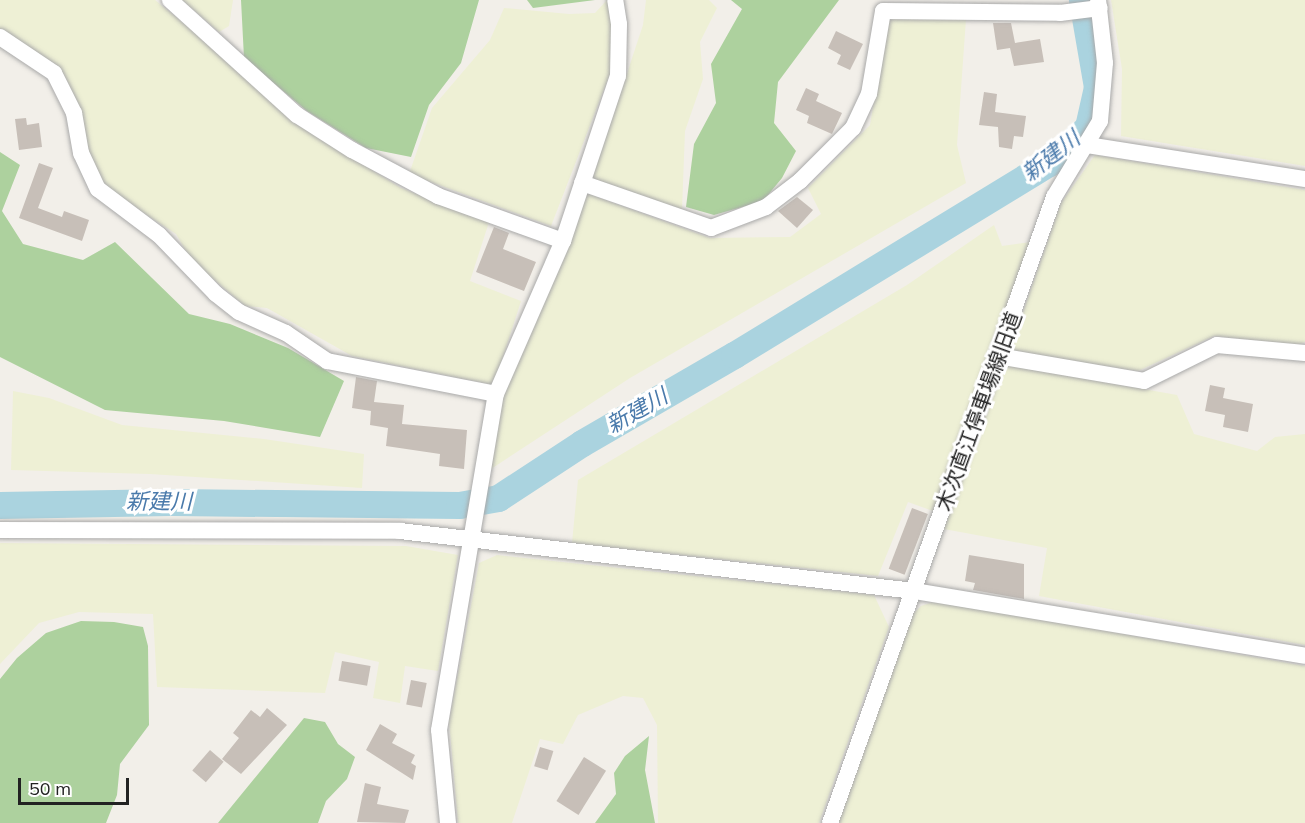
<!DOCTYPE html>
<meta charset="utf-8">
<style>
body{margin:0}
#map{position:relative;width:1305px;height:823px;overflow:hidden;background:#f2efe9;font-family:Mulish,"Noto Sans JP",sans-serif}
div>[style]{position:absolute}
.farmland>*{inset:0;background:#eef0d5}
.forest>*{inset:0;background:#add19e}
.river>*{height:27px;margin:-13.5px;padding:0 13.5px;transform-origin:13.5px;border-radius:13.5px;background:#aad3df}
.building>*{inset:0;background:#c7bfb8;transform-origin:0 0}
.roads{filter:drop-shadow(0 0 2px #a9a9a9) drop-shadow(0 0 2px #a9a9a9)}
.street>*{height:16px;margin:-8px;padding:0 8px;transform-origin:8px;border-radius:8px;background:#fff}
span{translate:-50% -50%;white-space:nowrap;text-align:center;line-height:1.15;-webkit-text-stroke:6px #fff;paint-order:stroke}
.street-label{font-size:21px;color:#222}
.water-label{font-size:22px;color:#4a7aab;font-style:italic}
.scale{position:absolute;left:18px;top:778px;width:111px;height:27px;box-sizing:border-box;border:3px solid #222;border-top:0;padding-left:8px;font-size:18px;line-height:21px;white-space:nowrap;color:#222;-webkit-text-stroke:4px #fff;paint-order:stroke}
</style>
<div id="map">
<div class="farmland">
<i style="clip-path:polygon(0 0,155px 0,208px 43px,299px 125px,401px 188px,489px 222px,470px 281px,521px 301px,494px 385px,352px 356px,267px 308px,245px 306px,191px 260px,176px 234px,104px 187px,86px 153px,68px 83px,55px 64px,0 30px)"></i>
<i style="clip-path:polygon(182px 0,233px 0,229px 26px,219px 32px)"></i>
<i style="clip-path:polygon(607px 0,615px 21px,615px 61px,551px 226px,409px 174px,432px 108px,490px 40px,504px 8px,569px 14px,595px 13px)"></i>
<i style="clip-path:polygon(646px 0,709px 0,717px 8px,700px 42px,703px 79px,685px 131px,682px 210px,592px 179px,643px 25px)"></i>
<i style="clip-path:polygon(1111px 0,1305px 0,1305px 166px,1121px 136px,1122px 69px)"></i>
<i style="clip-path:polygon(888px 17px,966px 19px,957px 145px,966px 183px,630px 378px,491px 469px,502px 396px,586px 193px,710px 238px,790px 237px,821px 214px,808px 188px,870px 125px)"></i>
<i style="clip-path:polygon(1095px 155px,1305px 190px,1305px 342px,1297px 345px,1214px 336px,1138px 371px,1009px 352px,1061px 203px)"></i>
<i style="clip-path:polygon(994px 225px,1002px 246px,1031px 242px,933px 511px,908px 502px,878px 576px,572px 543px,578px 480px,907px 285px)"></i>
<i style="clip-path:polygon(1004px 364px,1177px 395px,1194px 434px,1257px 451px,1275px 437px,1305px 434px,1305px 645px,1039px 596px,1047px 548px,944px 529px)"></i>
<i style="clip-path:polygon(13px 391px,49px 398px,122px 425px,264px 439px,364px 454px,362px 488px,150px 474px,11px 470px)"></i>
<i style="clip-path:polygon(0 543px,406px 546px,458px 555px,438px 671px,405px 666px,400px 703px,373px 698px,379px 662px,335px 652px,325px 693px,157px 687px,153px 614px,79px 612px,39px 623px,0 664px)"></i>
<i style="clip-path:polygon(497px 555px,874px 595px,889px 627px,819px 823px,658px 823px,657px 725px,643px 698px,623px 696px,578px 715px,563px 744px,540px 739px,512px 823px,458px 823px,449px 721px,479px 563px)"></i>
<i style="clip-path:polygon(936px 601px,1305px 666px,1305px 823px,836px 823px,908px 619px,921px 606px)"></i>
</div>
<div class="forest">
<i style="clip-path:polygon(241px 0,479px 0,461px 63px,429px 105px,411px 157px,366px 148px,307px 111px,244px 58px)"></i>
<i style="clip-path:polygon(527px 0,595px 0,533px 8px)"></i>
<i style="clip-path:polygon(731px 0,839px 0,778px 82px,774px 123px,796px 151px,782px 178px,763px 201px,714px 215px,686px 207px,694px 144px,716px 103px,711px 64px,742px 9px)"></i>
<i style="clip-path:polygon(0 152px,20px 165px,2px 211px,23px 244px,83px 260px,115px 242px,189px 314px,230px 324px,288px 348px,344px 381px,320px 437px,224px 421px,105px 410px,0 357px)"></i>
<i style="clip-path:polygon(81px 621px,114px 622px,143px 627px,148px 646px,149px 725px,120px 764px,117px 795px,106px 823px,0 823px,0 679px,17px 658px,46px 633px)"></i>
<i style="clip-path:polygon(304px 718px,325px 722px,338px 744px,355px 757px,347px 779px,326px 801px,318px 823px,218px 823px)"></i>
<i style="clip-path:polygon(649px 736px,645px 770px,655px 823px,595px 823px,616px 794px,614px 773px,625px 756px)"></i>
</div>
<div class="river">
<i style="left:0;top:505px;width:171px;rotate:-1deg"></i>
<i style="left:171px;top:502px;width:288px;rotate:0.6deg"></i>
<i style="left:459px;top:505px;width:40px;rotate:-10deg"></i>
<i style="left:498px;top:498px;width:100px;rotate:-33.2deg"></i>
<i style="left:582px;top:443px;width:176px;rotate:-30.1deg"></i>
<i style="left:734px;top:355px;width:369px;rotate:-31.4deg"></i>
<i style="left:1049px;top:163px;width:53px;rotate:-42.7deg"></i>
<i style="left:1088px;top:127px;width:41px;rotate:-77.3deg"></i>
<i style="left:1097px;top:87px;width:88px;rotate:-99.8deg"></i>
</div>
<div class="building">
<i style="clip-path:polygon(993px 23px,1011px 23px,1015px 43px,1040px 39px,1044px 62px,1014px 66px,1010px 48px,997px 50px)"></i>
<i style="clip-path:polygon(836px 31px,863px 44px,850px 70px,837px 64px,841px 55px,828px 48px)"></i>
<i style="clip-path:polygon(806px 88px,819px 94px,816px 101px,842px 113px,832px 134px,807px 123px,809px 116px,796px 110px)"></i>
<i style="clip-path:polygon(984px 92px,997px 94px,995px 112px,1026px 116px,1023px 137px,1014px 136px,1012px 149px,999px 147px,998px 127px,979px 125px)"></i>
<i style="clip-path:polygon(26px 118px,27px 125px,39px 123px,42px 147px,19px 150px,15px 119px)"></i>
<i style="clip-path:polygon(39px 163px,53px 168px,38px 208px,62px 217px,64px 211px,89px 220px,82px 241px,19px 218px)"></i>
<i style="clip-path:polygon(797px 197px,813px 210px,797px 228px,778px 211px)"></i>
<i style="clip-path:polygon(494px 227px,509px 233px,503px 249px,536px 262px,524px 291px,476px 272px)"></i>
<i style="clip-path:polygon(356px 377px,377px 381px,374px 402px,404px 405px,402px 424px,467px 430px,464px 469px,439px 466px,440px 454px,386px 446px,388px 428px,370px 425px,371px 411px,352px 408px)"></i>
<i style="clip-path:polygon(1210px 385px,1225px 388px,1223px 398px,1253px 404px,1248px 432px,1223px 427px,1225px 415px,1205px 411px)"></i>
<i style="left:912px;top:508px;width:17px;height:65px;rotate:21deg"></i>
<i style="clip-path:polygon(969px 555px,1024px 564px,1024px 599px,973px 590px,975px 583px,965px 581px)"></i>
<i style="left:342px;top:661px;width:29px;height:20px;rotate:10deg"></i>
<i style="left:411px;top:680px;width:16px;height:25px;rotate:11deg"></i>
<i style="clip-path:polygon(267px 708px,287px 725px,241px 774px,222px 759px,239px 738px,233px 733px,251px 710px,260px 717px)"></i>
<i style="clip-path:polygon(380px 724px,397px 734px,392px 743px,415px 755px,411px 763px,416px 766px,413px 780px,366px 750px)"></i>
<i style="left:540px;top:747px;width:14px;height:20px;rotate:17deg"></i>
<i style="left:210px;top:750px;width:18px;height:27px;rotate:41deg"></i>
<i style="left:584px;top:757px;width:26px;height:52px;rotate:32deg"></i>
<i style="clip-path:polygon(365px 783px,381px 787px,377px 804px,409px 810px,405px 823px,357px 822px)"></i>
</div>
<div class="roads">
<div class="street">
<i style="left:170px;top:0;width:171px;rotate:42.2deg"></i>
<i style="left:297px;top:115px;width:65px;rotate:32.5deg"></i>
<i style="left:352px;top:150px;width:98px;rotate:28.1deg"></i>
<i style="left:438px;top:196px;width:133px;rotate:19.8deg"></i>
<i style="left:0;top:37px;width:65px;rotate:33.7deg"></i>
<i style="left:54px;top:73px;width:45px;rotate:63.4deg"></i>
<i style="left:74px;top:113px;width:41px;rotate:80.1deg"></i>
<i style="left:81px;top:153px;width:40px;rotate:65deg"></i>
<i style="left:98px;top:189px;width:76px;rotate:37deg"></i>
<i style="left:159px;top:235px;width:82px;rotate:46deg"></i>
<i style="left:216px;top:294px;width:29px;rotate:38deg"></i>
<i style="left:239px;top:312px;width:51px;rotate:24.1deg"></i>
<i style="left:286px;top:333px;width:50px;rotate:34.3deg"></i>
<i style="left:327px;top:361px;width:172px;rotate:11deg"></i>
<i style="left:1087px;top:145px;width:221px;rotate:8.9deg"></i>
<i style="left:582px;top:183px;width:137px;rotate:19.2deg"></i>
<i style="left:711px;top:228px;width:59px;rotate:-20.9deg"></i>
<i style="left:766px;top:207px;width:43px;rotate:-37.4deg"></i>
<i style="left:800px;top:181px;width:75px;rotate:-45deg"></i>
<i style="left:853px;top:128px;width:38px;rotate:-65deg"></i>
<i style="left:869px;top:94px;width:84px;rotate:-80.4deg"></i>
<i style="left:883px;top:11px;width:177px;rotate:0.6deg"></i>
<i style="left:1060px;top:13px;width:40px;rotate:-7.1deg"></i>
<i style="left:998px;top:356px;width:148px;rotate:9.7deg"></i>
<i style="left:1144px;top:381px;width:81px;rotate:-26.3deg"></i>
<i style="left:1217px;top:345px;width:88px;rotate:5.2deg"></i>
<i style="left:0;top:530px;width:400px;rotate:0.1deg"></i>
<i style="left:400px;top:531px;width:517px;rotate:6.66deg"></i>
<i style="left:914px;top:591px;width:396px;rotate:9.4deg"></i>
<i style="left:448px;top:823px;width:93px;rotate:-95.5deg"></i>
<i style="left:439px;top:730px;width:341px;rotate:-80.4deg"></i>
<i style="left:496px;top:394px;width:167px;rotate:-66.4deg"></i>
<i style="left:563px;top:241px;width:174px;rotate:-71.6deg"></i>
<i style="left:618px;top:76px;width:52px;rotate:-88.9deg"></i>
<i style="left:619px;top:24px;width:24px;rotate:-99deg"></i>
<i style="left:830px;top:823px;width:665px;rotate:-70.31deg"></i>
<i style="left:1054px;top:197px;width:89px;rotate:-58.8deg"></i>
<i style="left:1100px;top:121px;width:58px;rotate:-85.1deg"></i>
<i style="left:1105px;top:63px;width:63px;rotate:-96.3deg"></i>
</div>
</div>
<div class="street-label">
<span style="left:978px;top:411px;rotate:-70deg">木次直江停車場線旧道</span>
</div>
<div class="water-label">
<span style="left:1051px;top:156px;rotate:-38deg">新建川</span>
<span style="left:637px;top:411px;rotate:-30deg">新建川</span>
<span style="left:159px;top:502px">新建川</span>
</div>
<div class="scale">50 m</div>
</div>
